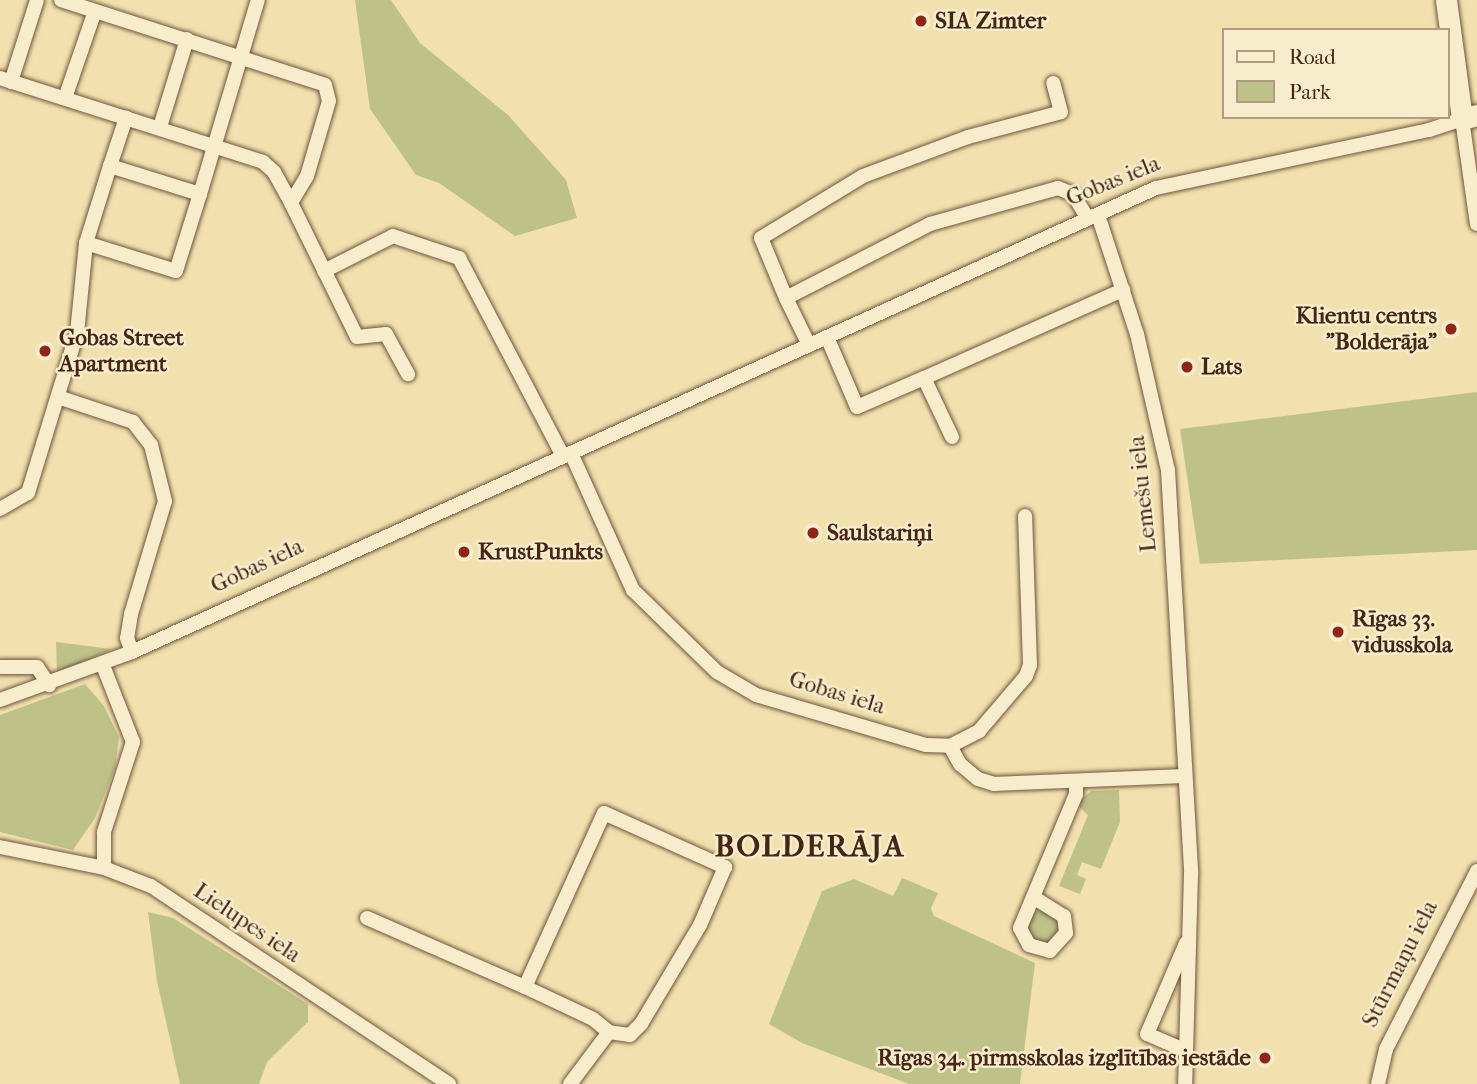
<!DOCTYPE html>
<meta charset="utf-8">
<style>
body{margin:0}
#map{position:relative;width:1477px;height:1084px;overflow:hidden;background:#f2e1af;font-family:"IM FELL French Canon",serif}
div>[style]{position:absolute}
.green>*{inset:0;background:#bec288}
.round{border-radius:50%}
.roads{filter:drop-shadow(0 0 2px #71543c) drop-shadow(0 0 2px #71543c)}
.street>*{height:14px;margin:-7px;padding:0 7px;transform-origin:7px;border-radius:7px;background:#f7eccb}
.secondary>*{height:21px;margin:-10.5px;padding:0 10.5px;transform-origin:10.5px;border-radius:10.5px;background:#f7eccb}
.dots>*{width:19px;height:19px;translate:-50% -50%;box-sizing:border-box;border:4px solid #f7eccb;border-radius:50%}
span{translate:-50% -50%;white-space:nowrap;text-align:center;line-height:1.15;-webkit-text-stroke:5px #f7eccb;paint-order:stroke}
.poi-label{font-size:23px;color:#462515;font-weight:700}
.left{translate:0 -50%;text-align:left}
.right{translate:-100% -50%;text-align:right}
.street-label{font-size:23px;color:#462515}
.district-label{font-size:30px;color:#462515;font-weight:700;letter-spacing:2px}
.legend{position:absolute;left:1222px;top:28px;width:228px;height:91px;box-sizing:border-box;background:#f7eccb;border:2px solid #b09c82;margin:0;padding:9px 12px;list-style:none;font-size:21px;color:#462515}
.legend li{display:flex;align-items:center;gap:14px;height:35px}
.legend b{width:35px;border:2px solid #b09c82}
</style>
<div id="map">
<div class="green">
<i style="clip-path:polygon(355px 0,391px 0,420px 43px,508px 115px,566px 180px,577px 218px,515px 236px,439px 183px,416px 175px,370px 109px)"></i>
<i style="clip-path:polygon(1477px 392px,1477px 550px,1200px 564px,1180px 429px)"></i>
<i style="clip-path:polygon(56px 642px,112px 649px,57px 674px)"></i>
<i style="clip-path:polygon(85px 684px,104px 706px,119px 737px,115px 768px,95px 818px,73px 850px,0 832px,0 715px)"></i>
<i style="clip-path:polygon(1119px 790px,1120px 822px,1101px 869px,1082px 862px,1077px 875px,1086px 879px,1080px 894px,1059px 886px,1088px 815px,1080px 808px,1080px 800px,1091px 791px)"></i>
<i style="clip-path:polygon(902px 878px,938px 893px,931px 908px,934px 916px,1035px 963px,1020px 1084px,909px 1084px,802px 1043px,769px 1024px,822px 891px,854px 879px,893px 896px)"></i>
<i class="round" style="left:1026px;top:911px;width:34px;height:34px"></i>
<i style="clip-path:polygon(148px 912px,173px 918px,308px 1004px,308px 1022px,267px 1062px,259px 1084px,180px 1084px,157px 981px)"></i>
</div>
<div class="roads">
<div class="street">
<i style="left:61px;top:0;width:277px;rotate:17.8deg"></i>
<i style="left:325px;top:85px;width:16px;rotate:76deg"></i>
<i style="left:329px;top:101px;width:78px;rotate:106.3deg"></i>
<i style="left:307px;top:176px;width:31px;rotate:121deg"></i>
<i style="left:0;top:78px;width:276px;rotate:17.7deg"></i>
<i style="left:263px;top:162px;width:15px;rotate:42deg"></i>
<i style="left:274px;top:172px;width:35px;rotate:61deg"></i>
<i style="left:291px;top:203px;width:149px;rotate:63.8deg"></i>
<i style="left:357px;top:337px;width:29px;rotate:-6deg"></i>
<i style="left:386px;top:334px;width:46px;rotate:61.2deg"></i>
<i style="left:11px;top:82px;width:86px;rotate:-72.4deg"></i>
<i style="left:65px;top:98px;width:92px;rotate:-71deg"></i>
<i style="left:160px;top:127px;width:92px;rotate:-72.9deg"></i>
<i style="left:110px;top:166px;width:51px;rotate:-71.6deg"></i>
<i style="left:1098px;top:215px;width:125px;rotate:71.9deg"></i>
<i style="left:1137px;top:334px;width:139px;rotate:77.2deg"></i>
<i style="left:1168px;top:470px;width:405px;rotate:86.7deg"></i>
<i style="left:1191px;top:874px;width:210px;rotate:91.6deg"></i>
<i style="left:86px;top:243px;width:94px;rotate:17.3deg"></i>
<i style="left:176px;top:271px;width:81px;rotate:-72.7deg"></i>
<i style="left:324px;top:271px;width:77px;rotate:-26.9deg"></i>
<i style="left:393px;top:236px;width:70px;rotate:18.4deg"></i>
<i style="left:459px;top:258px;width:224px;rotate:62.3deg"></i>
<i style="left:786px;top:298px;width:65px;rotate:-112.6deg"></i>
<i style="left:761px;top:238px;width:119px;rotate:-31.3deg"></i>
<i style="left:863px;top:176px;width:112px;rotate:-20.4deg"></i>
<i style="left:968px;top:137px;width:96px;rotate:-15deg"></i>
<i style="left:1061px;top:112px;width:30px;rotate:-105deg"></i>
<i style="left:827px;top:337px;width:76px;rotate:66.8deg"></i>
<i style="left:857px;top:407px;width:73px;rotate:-23.4deg"></i>
<i style="left:809px;top:345px;width:52px;rotate:-116.1deg"></i>
<i style="left:786px;top:298px;width:162px;rotate:-27.2deg"></i>
<i style="left:930px;top:224px;width:133px;rotate:-15.7deg"></i>
<i style="left:1058px;top:188px;width:16px;rotate:22deg"></i>
<i style="left:1073px;top:194px;width:29px;rotate:59deg"></i>
<i style="left:58px;top:397px;width:79px;rotate:18.4deg"></i>
<i style="left:133px;top:422px;width:29px;rotate:52deg"></i>
<i style="left:151px;top:445px;width:58px;rotate:76deg"></i>
<i style="left:165px;top:501px;width:118px;rotate:106.7deg"></i>
<i style="left:131px;top:614px;width:24px;rotate:99deg"></i>
<i style="left:127px;top:638px;width:15px;rotate:70deg"></i>
<i style="left:952px;top:437px;width:65px;rotate:-115.4deg"></i>
<i style="left:924px;top:378px;width:218px;rotate:-23.9deg"></i>
<i style="left:571px;top:453px;width:150px;rotate:65.7deg"></i>
<i style="left:633px;top:590px;width:117px;rotate:44.3deg"></i>
<i style="left:717px;top:672px;width:45px;rotate:30.5deg"></i>
<i style="left:756px;top:695px;width:177px;rotate:16.4deg"></i>
<i style="left:926px;top:745px;width:24px;rotate:2deg"></i>
<i style="left:950px;top:746px;width:33px;rotate:-27deg"></i>
<i style="left:979px;top:731px;width:72px;rotate:-49.5deg"></i>
<i style="left:1026px;top:676px;width:12px;rotate:-70deg"></i>
<i style="left:1030px;top:665px;width:149px;rotate:-91.9deg"></i>
<i style="left:0;top:509px;width:32px;rotate:-30deg"></i>
<i style="left:28px;top:493px;width:167px;rotate:-73deg"></i>
<i style="left:77px;top:333px;width:90px;rotate:-84.3deg"></i>
<i style="left:86px;top:243px;width:81px;rotate:-72.7deg"></i>
<i style="left:110px;top:166px;width:94px;rotate:17.3deg"></i>
<i style="left:200px;top:194px;width:202px;rotate:-73.4deg"></i>
<i style="left:102px;top:663px;width:85px;rotate:68.6deg"></i>
<i style="left:133px;top:742px;width:95px;rotate:107.9deg"></i>
<i style="left:104px;top:832px;width:36px;rotate:90deg"></i>
<i style="left:0;top:667px;width:37px"></i>
<i style="left:37px;top:667px;width:22px;rotate:56deg"></i>
<i style="left:0;top:700px;width:140px;rotate:-20deg"></i>
<i style="left:132px;top:652px;width:1124px;rotate:-24.38deg"></i>
<i style="left:1156px;top:188px;width:279px;rotate:-12deg"></i>
<i style="left:1429px;top:130px;width:35px;rotate:-18deg"></i>
<i style="left:1462px;top:119px;width:106px;rotate:81.9deg"></i>
<i style="left:950px;top:746px;width:21px;rotate:61deg"></i>
<i style="left:960px;top:764px;width:23px;rotate:40deg"></i>
<i style="left:978px;top:779px;width:17px;rotate:17deg"></i>
<i style="left:994px;top:784px;width:189px;rotate:-2.4deg"></i>
<i style="left:0;top:847px;width:106px;rotate:11.4deg"></i>
<i style="left:104px;top:868px;width:50px;rotate:21deg"></i>
<i style="left:151px;top:886px;width:358px;rotate:33.6deg"></i>
<i style="left:1033px;top:897px;width:36px;rotate:32deg"></i>
<i style="left:1064px;top:916px;width:17px;rotate:83deg"></i>
<i style="left:1066px;top:933px;width:24px;rotate:132deg"></i>
<i style="left:1050px;top:951px;width:22px;rotate:-164deg"></i>
<i style="left:1029px;top:945px;width:19px;rotate:-118deg"></i>
<i style="left:1020px;top:928px;width:145px;rotate:-67.3deg"></i>
<i style="left:1076px;top:794px;width:13px;rotate:-90deg"></i>
<i style="left:367px;top:918px;width:172px;rotate:23.6deg"></i>
<i style="left:525px;top:987px;width:75px;rotate:25.2deg"></i>
<i style="left:593px;top:1019px;width:21px;rotate:39deg"></i>
<i style="left:609px;top:1032px;width:65px;rotate:126.9deg"></i>
<i style="left:525px;top:987px;width:191px;rotate:-65.6deg"></i>
<i style="left:604px;top:813px;width:133px;rotate:24.1deg"></i>
<i style="left:725px;top:867px;width:63px;rotate:113.3deg"></i>
<i style="left:700px;top:925px;width:115px;rotate:120.8deg"></i>
<i style="left:641px;top:1024px;width:16px;rotate:135deg"></i>
<i style="left:630px;top:1035px;width:21px;rotate:-172deg"></i>
<i style="left:1184px;top:1050px;width:40px;rotate:-156.6deg"></i>
<i style="left:1147px;top:1034px;width:99px;rotate:-66.8deg"></i>
<i style="left:1378px;top:1084px;width:36px;rotate:-77deg"></i>
<i style="left:1386px;top:1049px;width:200px;rotate:-62.9deg"></i>
</div>
<div class="secondary">
<i style="left:1446px;top:0;width:120px;rotate:82.3deg"></i>
<i style="left:1462px;top:119px;width:16px;rotate:-15deg"></i>
</div>
</div>
<div class="dots">
<i style="left:921px;top:21px;background:#8f2418"></i>
<i style="left:1451px;top:329px;background:#8f2418"></i>
<i style="left:45px;top:351px;background:#8f2418"></i>
<i style="left:1187px;top:367px;background:#8f2418"></i>
<i style="left:813px;top:533px;background:#8f2418"></i>
<i style="left:464px;top:552px;background:#8f2418"></i>
<i style="left:1338px;top:632px;background:#8f2418"></i>
<i style="left:1265px;top:1058px;background:#8f2418"></i>
</div>
<div class="poi-label">
<span class="left" style="left:935px;top:21px">SIA Zimter</span>
<span class="right" style="left:1437px;top:329px">Klientu centrs<br>"Bolderāja"</span>
<span class="left" style="left:59px;top:351px">Gobas Street<br>Apartment</span>
<span class="left" style="left:1201px;top:367px">Lats</span>
<span class="left" style="left:827px;top:533px">Saulstariņi</span>
<span class="left" style="left:478px;top:552px">KrustPunkts</span>
<span class="left" style="left:1352px;top:632px">Rīgas 33.<br>vidusskola</span>
<span class="right" style="left:1251px;top:1058px">Rīgas 34. pirmsskolas izglītības iestāde</span>
</div>
<div class="street-label">
<span style="left:1113px;top:181px;rotate:-22deg">Gobas iela</span>
<span style="left:1143px;top:494px;rotate:-96deg">Lemešu iela</span>
<span style="left:257px;top:566px;rotate:-25deg">Gobas iela</span>
<span style="left:837px;top:693px;rotate:17deg">Gobas iela</span>
<span style="left:247px;top:923px;rotate:34deg">Lielupes iela</span>
<span style="left:1400px;top:964px;rotate:-63deg">Stūrmaņu iela</span>
</div>
<div class="district-label">
<span style="left:810px;top:847px">BOLDERĀJA</span>
</div>
<ul class="legend">
<li><b style="height:9px;background:#f7eccb"></b>Road</li>
<li><b style="height:19px;background:#bec288"></b>Park</li>
</ul>
</div>
